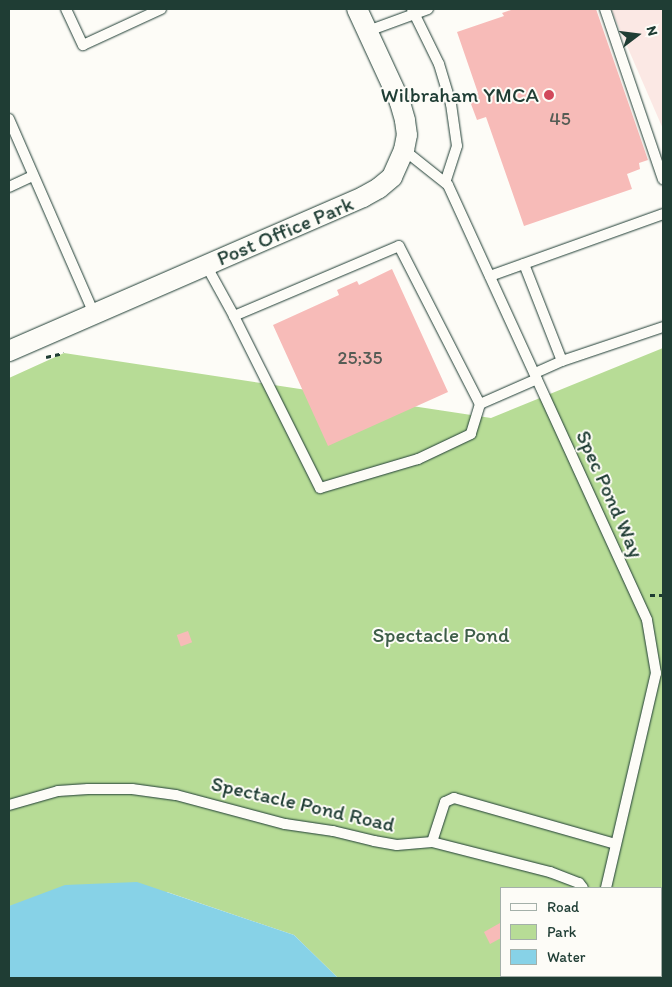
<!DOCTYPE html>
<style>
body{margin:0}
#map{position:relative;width:672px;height:987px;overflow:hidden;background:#fdfcf7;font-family:Itim,sans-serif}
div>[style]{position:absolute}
.built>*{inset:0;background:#fbe8e4}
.green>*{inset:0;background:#b7dc96}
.water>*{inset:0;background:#87d2e7}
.building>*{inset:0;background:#f7bbb8;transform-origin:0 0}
.path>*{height:3px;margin-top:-1.5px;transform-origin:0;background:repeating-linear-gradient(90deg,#1f3d34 0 5px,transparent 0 9px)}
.roads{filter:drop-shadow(0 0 1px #1f3d34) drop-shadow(0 0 1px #1f3d34)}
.lane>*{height:10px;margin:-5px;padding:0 5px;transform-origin:5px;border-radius:5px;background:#fdfcf7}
.street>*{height:20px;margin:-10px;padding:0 10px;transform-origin:10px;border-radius:10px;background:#fdfcf7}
.dots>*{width:14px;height:14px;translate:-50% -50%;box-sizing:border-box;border:2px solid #fdfcf7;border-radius:50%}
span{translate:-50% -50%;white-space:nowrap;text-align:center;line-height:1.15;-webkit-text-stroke:4px #fdfcf7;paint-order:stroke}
.number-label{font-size:19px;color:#555c55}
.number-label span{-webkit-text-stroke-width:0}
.poi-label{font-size:21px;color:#1f3d34}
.right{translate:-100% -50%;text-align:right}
.street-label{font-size:21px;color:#1f3d34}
.park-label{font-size:21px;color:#3d5d48}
.frame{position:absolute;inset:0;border:10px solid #1f3d34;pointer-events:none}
.legend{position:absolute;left:500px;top:887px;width:162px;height:90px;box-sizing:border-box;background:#fdfcf7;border:1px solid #a4b0a9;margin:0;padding:6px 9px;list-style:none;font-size:15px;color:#1f3d34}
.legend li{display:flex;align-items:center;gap:10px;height:25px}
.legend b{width:25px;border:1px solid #a4b0a9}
.north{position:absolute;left:612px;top:10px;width:50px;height:50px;-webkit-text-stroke:4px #fdfcf7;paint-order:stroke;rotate:75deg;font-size:14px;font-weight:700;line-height:20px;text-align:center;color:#1f3d34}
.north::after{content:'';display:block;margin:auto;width:18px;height:22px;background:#1f3d34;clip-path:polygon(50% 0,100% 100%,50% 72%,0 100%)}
</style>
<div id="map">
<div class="built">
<i style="clip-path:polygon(611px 9px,663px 9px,663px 129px)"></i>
</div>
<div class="green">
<i style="clip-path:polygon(evenodd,663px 348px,663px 978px,338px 978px,294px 935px,167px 892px,9px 906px,9px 378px,64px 353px,491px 418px,663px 348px,501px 888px,661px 888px,661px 976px,501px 976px,501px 888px)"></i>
</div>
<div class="water">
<i style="clip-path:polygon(137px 882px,294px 935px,338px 978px,9px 978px,9px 906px,65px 885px)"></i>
</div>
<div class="building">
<i style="clip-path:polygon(514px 9px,596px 9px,648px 160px,639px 163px,640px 169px,627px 174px,632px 189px,524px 226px,486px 117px,477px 120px,468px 96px,478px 93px,457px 32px,504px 16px,502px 13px)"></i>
<i style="clip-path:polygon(392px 269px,448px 392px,328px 446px,273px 325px,339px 295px,337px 290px,357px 281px,359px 285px)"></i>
<i style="left:188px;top:631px;width:12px;height:12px;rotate:70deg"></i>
<i style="clip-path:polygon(500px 923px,501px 938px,490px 944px,484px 932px)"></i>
</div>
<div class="path">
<i style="left:46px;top:357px;width:18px;rotate:-13deg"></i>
<i style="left:650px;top:595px;width:13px"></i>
</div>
<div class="roads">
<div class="lane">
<i style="left:66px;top:9px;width:40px;rotate:65deg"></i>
<i style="left:83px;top:45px;width:86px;rotate:-24.8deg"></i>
<i style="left:412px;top:9px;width:61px;rotate:63.9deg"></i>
<i style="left:439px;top:64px;width:42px;rotate:73.3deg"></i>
<i style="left:451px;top:104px;width:42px;rotate:81.9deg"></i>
<i style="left:457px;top:146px;width:38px;rotate:108deg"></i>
<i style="left:605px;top:9px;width:180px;rotate:71.2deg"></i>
<i style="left:368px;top:31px;width:64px;rotate:-20.1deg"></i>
<i style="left:9px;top:119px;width:213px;rotate:66.4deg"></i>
<i style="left:404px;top:150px;width:56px;rotate:38.5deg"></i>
<i style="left:448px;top:185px;width:478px;rotate:65.4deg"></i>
<i style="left:647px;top:620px;width:54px;rotate:80.4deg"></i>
<i style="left:656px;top:673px;width:221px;rotate:103.1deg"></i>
<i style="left:9px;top:187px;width:26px;rotate:-25deg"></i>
<i style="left:524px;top:264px;width:104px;rotate:68.6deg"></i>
<i style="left:562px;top:361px;width:30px;rotate:156deg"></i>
<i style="left:206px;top:265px;width:58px;rotate:61.2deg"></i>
<i style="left:490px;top:276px;width:184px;rotate:-19.7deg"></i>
<i style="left:562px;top:361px;width:107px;rotate:-18.6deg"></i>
<i style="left:480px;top:404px;width:31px;rotate:107deg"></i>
<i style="left:471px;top:434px;width:59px;rotate:154.7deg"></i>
<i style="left:418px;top:459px;width:102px;rotate:163.5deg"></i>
<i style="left:320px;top:488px;width:192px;rotate:-116.6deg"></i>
<i style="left:234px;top:316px;width:179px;rotate:-23deg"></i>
<i style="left:399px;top:246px;width:178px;rotate:62.9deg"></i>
<i style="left:480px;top:404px;width:62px;rotate:-23.7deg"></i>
<i style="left:9px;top:805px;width:51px;rotate:-15.9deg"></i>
<i style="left:58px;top:791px;width:30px;rotate:-4deg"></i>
<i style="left:88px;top:789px;width:44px"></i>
<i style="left:132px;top:789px;width:44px;rotate:7.8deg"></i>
<i style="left:176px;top:795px;width:113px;rotate:14.9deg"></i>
<i style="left:285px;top:824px;width:49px;rotate:8.3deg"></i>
<i style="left:333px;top:831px;width:42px;rotate:13.7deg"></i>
<i style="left:374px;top:841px;width:23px;rotate:10deg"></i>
<i style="left:397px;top:845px;width:35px;rotate:-5deg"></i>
<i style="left:432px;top:842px;width:122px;rotate:14.3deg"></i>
<i style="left:550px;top:872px;width:31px;rotate:21deg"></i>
<i style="left:579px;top:883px;width:6px;rotate:51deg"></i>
<i style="left:432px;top:842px;width:42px;rotate:-72deg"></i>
<i style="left:445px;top:802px;width:10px;rotate:-24deg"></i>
<i style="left:454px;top:798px;width:168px;rotate:15.9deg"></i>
<i style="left:661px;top:969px;width:4px;rotate:56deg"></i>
</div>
<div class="street">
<i style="left:9px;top:351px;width:386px;rotate:-23.5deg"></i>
<i style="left:363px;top:197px;width:18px;rotate:-29deg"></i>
<i style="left:379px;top:188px;width:17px;rotate:-40deg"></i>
<i style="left:392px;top:177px;width:30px;rotate:-66deg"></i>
<i style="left:404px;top:150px;width:15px;rotate:-79deg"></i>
<i style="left:407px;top:135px;width:15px;rotate:-98deg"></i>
<i style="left:405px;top:120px;width:19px;rotate:-106deg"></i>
<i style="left:400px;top:102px;width:102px;rotate:-114.8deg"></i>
</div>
</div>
<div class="dots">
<i style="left:549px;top:95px;background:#d1495b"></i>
</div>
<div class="number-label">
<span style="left:560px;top:119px">45</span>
<span style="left:360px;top:358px">25;35</span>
</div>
<div class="poi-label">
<span class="right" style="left:539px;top:95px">Wilbraham YMCA</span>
</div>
<div class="street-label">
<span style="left:285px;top:231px;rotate:-23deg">Post Office Park</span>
<span style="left:610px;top:494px;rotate:66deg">Spec Pond Way</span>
<span style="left:303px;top:804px;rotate:13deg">Spectacle Pond Road</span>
</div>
<div class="park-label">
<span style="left:441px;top:635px">Spectacle Pond</span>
</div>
<div class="frame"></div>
<ul class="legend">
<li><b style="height:6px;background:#fdfcf7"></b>Road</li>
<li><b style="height:14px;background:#b7dc96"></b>Park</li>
<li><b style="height:14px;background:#87d2e7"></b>Water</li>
</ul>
<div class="north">N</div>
</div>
